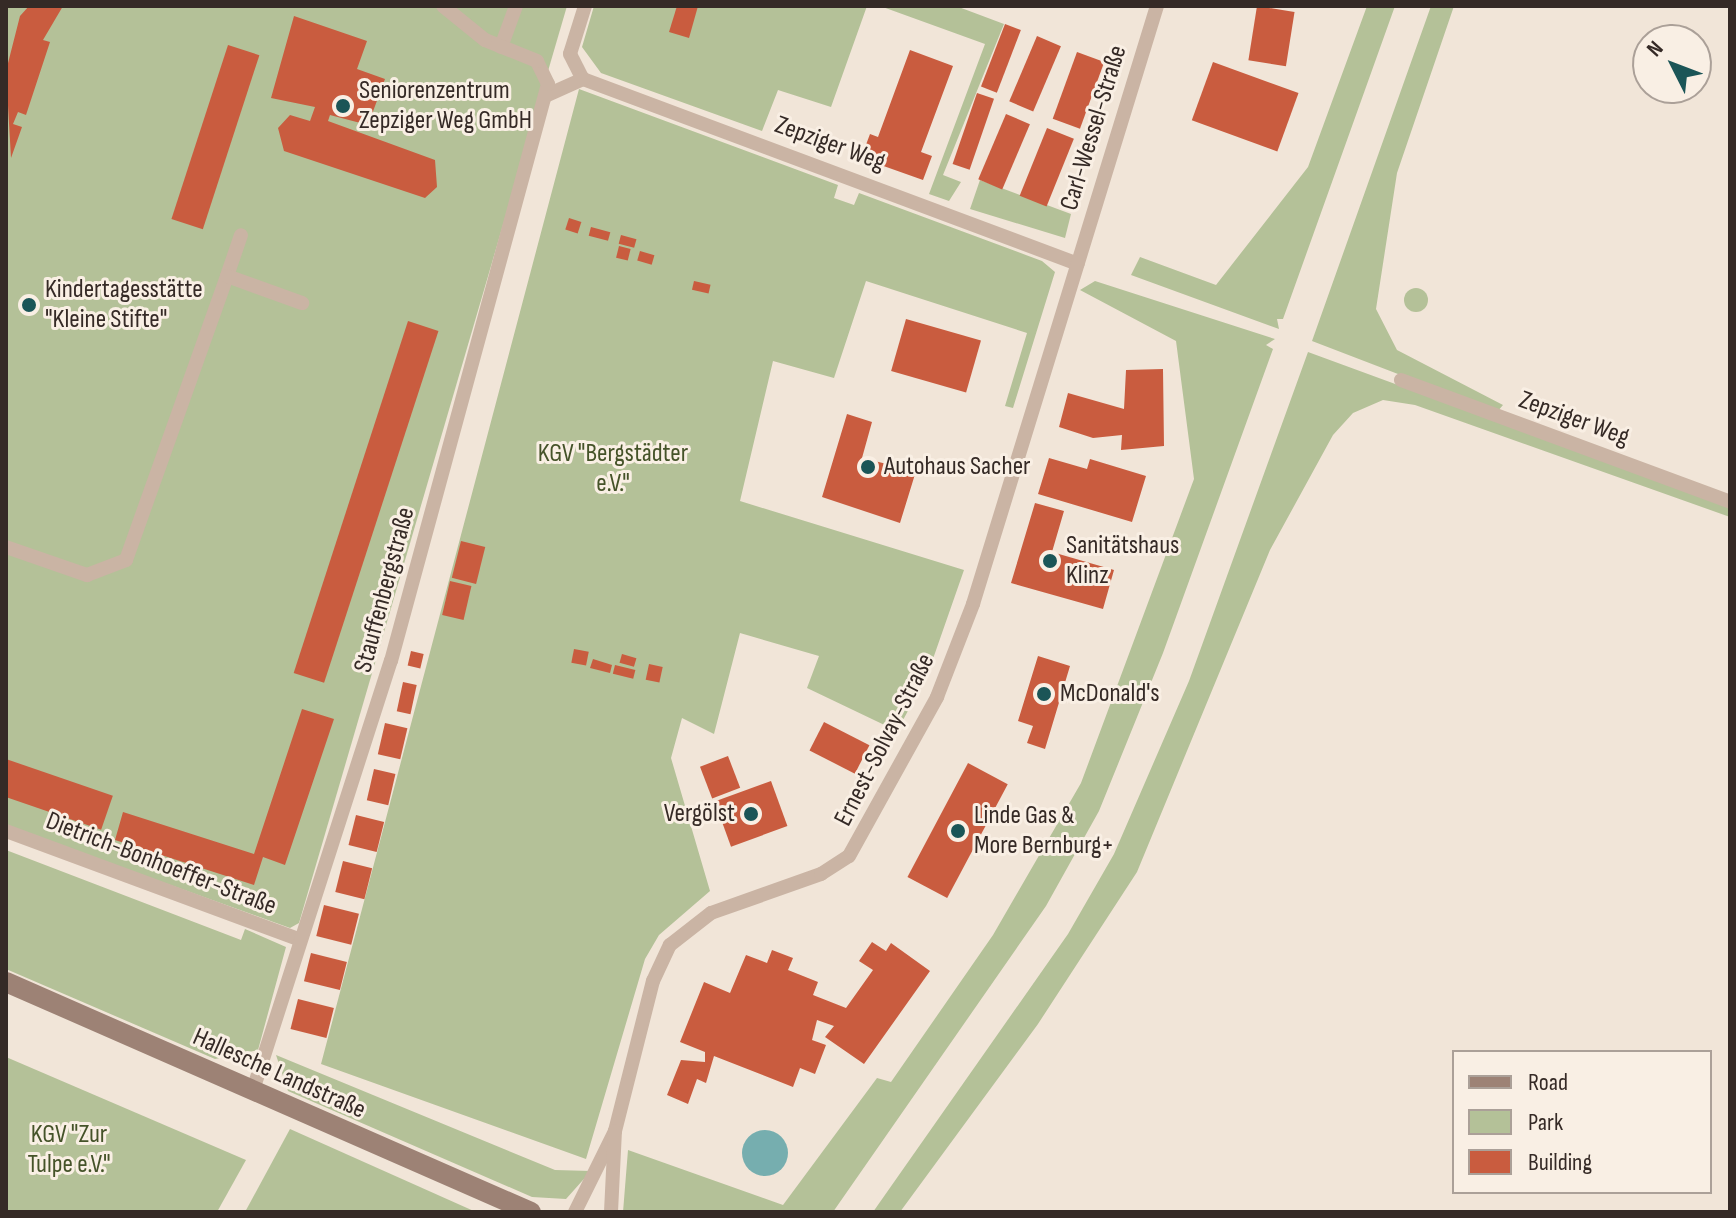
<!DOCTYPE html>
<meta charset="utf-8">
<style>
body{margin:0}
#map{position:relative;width:1736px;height:1218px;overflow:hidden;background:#f1e5d8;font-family:"Sofia Sans Condensed",sans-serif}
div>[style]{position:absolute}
.green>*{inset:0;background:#b4c198}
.round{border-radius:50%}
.water>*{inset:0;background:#76aeaf}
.building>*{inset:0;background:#c95c3f;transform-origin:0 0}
.street>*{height:14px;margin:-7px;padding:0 7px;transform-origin:7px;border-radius:7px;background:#cab4a4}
.secondary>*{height:20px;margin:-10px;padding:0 10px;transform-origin:10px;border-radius:10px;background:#9d8275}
.dots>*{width:22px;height:22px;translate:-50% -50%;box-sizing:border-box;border:4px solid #f9efe4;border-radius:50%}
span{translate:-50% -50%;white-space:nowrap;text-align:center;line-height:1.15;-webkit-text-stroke:6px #f9efe4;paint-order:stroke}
.poi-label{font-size:26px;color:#352a26}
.left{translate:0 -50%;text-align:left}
.right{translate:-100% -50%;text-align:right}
.street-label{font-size:26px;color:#352a26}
.park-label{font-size:26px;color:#455329}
.frame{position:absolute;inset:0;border:8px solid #352a26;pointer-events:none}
.legend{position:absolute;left:1452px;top:1050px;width:260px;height:144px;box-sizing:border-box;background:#f9efe4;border:2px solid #aba098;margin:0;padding:10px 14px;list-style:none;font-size:24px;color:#352a26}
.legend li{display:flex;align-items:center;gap:16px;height:40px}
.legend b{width:40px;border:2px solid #aba098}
.north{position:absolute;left:1632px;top:24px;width:80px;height:80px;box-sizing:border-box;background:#f9efe4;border:2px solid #aba098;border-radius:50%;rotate:312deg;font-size:22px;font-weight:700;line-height:32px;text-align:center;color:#352a26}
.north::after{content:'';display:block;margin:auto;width:28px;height:36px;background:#1b5557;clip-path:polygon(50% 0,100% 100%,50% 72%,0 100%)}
</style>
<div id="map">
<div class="green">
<i style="clip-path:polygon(6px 6px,567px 6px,299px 923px,290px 928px,6px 826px)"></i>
<i style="clip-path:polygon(594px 6px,867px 6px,831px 107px,778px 90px,762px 131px,601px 73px,582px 47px)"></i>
<i style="clip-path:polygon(880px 6px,956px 6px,1004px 24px,943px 175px,961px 182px,949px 201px,929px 194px,985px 44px)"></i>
<i style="clip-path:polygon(1367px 6px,1395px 6px,1283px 319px,1277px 319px,1279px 329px,1131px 275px,1140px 257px,1216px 285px,1308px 167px)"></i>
<i style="clip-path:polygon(1431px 6px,1454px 6px,1397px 173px,1376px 309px,1397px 350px,1503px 405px,1497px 412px,1312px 341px)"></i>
<i style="clip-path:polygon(579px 89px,838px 185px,834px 198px,854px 205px,859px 193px,1042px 261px,1055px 272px,1013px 408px,1005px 406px,1027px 333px,866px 281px,834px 378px,773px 361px,740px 501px,964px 570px,927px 676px,897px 731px,807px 688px,819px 656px,740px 633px,714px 734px,682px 718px,671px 758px,710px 891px,659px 935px,645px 959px,586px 1159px,321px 1064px)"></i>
<i style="clip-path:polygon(980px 180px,1071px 214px,1065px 238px,970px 209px)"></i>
<i style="clip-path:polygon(1095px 281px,1275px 339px,1266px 345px,1273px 349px,1163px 653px,1099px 811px,1046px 906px,833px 1212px,623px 1212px,628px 1150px,783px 1205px,877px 1078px,891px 1082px,993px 935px,1081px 783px,1194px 479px,1176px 341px,1080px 290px)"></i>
<i class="round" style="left:1404px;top:288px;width:24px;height:24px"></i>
<i style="clip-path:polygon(1308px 352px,1730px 507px,1730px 517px,1415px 405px,1383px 400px,1353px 413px,1333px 435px,1270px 550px,1137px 872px,1038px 1024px,900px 1212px,873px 1212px,1068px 934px,1114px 854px,1189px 681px)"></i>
<i style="clip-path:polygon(6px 850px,241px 940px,245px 929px,286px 947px,258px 1050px,215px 1059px,6px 969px)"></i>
<i style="clip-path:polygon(276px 1055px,555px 1170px,591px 1171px,566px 1199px,532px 1197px,288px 1091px)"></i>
<i style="clip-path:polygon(6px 1057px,246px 1160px,217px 1212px,6px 1212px)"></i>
<i style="clip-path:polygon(290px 1129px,476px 1212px,245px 1212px)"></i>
</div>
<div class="water">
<i class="round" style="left:742px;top:1130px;width:46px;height:46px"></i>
</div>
<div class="building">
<i style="clip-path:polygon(29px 6px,63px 6px,43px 40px,50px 42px,26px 115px,18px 112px,13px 124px,22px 127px,11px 158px,6px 71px,20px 16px)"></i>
<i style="clip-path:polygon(677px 6px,698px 6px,689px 38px,669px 32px)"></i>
<i style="left:1257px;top:6px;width:38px;height:55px;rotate:9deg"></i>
<i style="clip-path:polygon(294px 16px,367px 41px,357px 69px,385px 79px,368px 125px,330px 115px,328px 121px,435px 160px,437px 187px,425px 198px,284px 151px,278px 128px,290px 115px,310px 121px,315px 107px,271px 98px)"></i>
<i style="left:1005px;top:24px;width:17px;height:67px;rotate:21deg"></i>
<i style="left:1037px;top:36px;width:26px;height:71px;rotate:23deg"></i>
<i style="left:228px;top:45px;width:33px;height:183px;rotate:18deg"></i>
<i style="clip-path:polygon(910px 50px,953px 66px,921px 152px,932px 156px,923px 180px,861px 158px,870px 134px,878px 137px)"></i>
<i style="left:1077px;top:52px;width:29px;height:71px;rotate:20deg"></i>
<i style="left:1213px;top:62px;width:91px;height:62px;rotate:20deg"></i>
<i style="left:977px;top:93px;width:18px;height:75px;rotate:19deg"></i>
<i style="left:1006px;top:114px;width:26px;height:71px;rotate:23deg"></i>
<i style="left:1047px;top:128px;width:29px;height:73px;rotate:22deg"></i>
<i style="left:569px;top:218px;width:13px;height:12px;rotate:18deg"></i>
<i style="left:591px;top:227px;width:20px;height:9px;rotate:15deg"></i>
<i style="left:621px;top:235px;width:16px;height:9px;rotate:15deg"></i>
<i style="left:619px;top:246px;width:12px;height:12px;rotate:14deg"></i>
<i style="left:640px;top:251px;width:15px;height:10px;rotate:16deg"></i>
<i style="left:694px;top:281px;width:17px;height:9px;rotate:13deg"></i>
<i style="left:906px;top:319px;width:78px;height:54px;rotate:16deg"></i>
<i style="left:408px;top:321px;width:32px;height:370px;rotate:18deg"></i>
<i style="clip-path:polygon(1163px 369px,1164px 446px,1121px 450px,1122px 435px,1093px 438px,1059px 427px,1068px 393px,1124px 409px,1126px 370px)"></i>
<i style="clip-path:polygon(847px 414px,872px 422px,862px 458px,916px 471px,900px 523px,822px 497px)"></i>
<i style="clip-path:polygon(1049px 458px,1087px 469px,1090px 459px,1146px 476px,1132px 522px,1038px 494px)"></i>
<i style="clip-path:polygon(1035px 503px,1064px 511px,1052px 552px,1114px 570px,1103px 609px,1011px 583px)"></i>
<i style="left:461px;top:541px;width:25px;height:38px;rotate:14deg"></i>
<i style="left:450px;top:581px;width:22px;height:35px;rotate:13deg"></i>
<i style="left:574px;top:649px;width:15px;height:14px;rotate:11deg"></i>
<i style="left:411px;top:651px;width:13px;height:15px;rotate:13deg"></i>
<i style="left:622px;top:654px;width:15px;height:9px;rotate:16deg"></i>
<i style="clip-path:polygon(1038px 656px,1070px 666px,1045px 749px,1027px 743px,1033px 726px,1018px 721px)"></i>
<i style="clip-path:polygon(593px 659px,612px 665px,610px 673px,590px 668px)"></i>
<i style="left:649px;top:664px;width:14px;height:16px;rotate:12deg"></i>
<i style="left:615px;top:665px;width:21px;height:9px;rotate:14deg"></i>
<i style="left:403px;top:682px;width:14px;height:30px;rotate:12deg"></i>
<i style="clip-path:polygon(302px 709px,334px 719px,285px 865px,263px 857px,254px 885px,115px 840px,123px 812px,254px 854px)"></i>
<i style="left:824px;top:722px;width:51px;height:32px;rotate:27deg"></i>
<i style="left:385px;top:723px;width:23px;height:32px;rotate:13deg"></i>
<i style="left:728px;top:756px;width:34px;height:30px;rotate:69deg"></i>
<i style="left:6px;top:759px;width:113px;height:36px;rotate:19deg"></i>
<i style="left:968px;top:763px;width:45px;height:129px;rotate:28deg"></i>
<i style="left:374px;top:769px;width:22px;height:32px;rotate:13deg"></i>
<i style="left:771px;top:781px;width:48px;height:60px;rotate:70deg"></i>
<i style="left:356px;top:815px;width:29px;height:31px;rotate:14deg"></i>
<i style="left:343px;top:861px;width:30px;height:32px;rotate:14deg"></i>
<i style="left:324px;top:905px;width:36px;height:32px;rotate:14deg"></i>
<i style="clip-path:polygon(872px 942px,886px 951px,891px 943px,930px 971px,864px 1064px,825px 1037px,834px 1026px,817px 1020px,812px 1040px,826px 1045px,815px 1074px,800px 1068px,793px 1087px,714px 1056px,706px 1083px,697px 1079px,688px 1104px,667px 1095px,681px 1060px,705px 1062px,705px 1052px,680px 1042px,704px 982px,730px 993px,746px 955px,767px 963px,772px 950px,793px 958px,788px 970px,818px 982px,813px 995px,846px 1008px,873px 970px,859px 961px)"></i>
<i style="left:311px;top:953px;width:37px;height:29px;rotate:14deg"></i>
<i style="left:298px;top:999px;width:37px;height:31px;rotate:14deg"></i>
</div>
<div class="street">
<i style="left:585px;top:6px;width:50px;rotate:107.4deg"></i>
<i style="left:570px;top:54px;width:28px;rotate:63deg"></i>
<i style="left:583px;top:79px;width:528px;rotate:20.49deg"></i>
<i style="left:501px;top:47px;width:44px;rotate:-69.9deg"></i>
<i style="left:545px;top:96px;width:42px;rotate:-24.1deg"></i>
<i style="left:227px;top:276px;width:43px;rotate:-71.1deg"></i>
<i style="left:1401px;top:380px;width:351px;rotate:20.3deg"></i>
<i style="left:6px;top:547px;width:86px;rotate:19.1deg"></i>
<i style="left:87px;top:575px;width:42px;rotate:-21deg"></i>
<i style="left:126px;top:560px;width:301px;rotate:-70.4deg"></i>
<i style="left:227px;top:276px;width:80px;rotate:19.8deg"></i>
<i style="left:6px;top:831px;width:314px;rotate:20.3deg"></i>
<i style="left:253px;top:1090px;width:451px;rotate:-72.2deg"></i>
<i style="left:391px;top:661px;width:598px;rotate:-74.78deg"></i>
<i style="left:548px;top:84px;width:25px;rotate:-116deg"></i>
<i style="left:537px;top:61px;width:56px;rotate:-158deg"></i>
<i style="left:485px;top:40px;width:54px;rotate:-141deg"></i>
<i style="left:575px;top:1212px;width:90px;rotate:-63.7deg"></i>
<i style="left:615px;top:1131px;width:155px;rotate:-75.8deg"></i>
<i style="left:653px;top:981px;width:40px;rotate:-65deg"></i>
<i style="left:670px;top:945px;width:52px;rotate:-38deg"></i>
<i style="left:711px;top:913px;width:117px;rotate:-19.5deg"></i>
<i style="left:821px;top:874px;width:33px;rotate:-33deg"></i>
<i style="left:849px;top:856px;width:182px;rotate:-61deg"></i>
<i style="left:937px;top:697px;width:100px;rotate:-68.8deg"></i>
<i style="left:973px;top:604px;width:626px;rotate:-72.9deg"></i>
<i style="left:611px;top:1212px;width:81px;rotate:-87.2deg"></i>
</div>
<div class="secondary">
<i style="left:6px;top:982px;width:573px;rotate:23.66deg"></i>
</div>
<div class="dots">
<i style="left:343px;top:106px;background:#1b5557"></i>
<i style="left:29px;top:305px;background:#1b5557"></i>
<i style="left:868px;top:467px;background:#1b5557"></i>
<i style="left:1050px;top:561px;background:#1b5557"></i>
<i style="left:1044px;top:694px;background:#1b5557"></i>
<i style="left:751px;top:814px;background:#1b5557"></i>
<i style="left:958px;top:831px;background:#1b5557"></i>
</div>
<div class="poi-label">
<span class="left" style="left:359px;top:106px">Seniorenzentrum<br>Zepziger Weg GmbH</span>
<span class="left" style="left:45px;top:305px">Kindertagesstätte<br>"Kleine Stifte"</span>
<span class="left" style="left:884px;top:467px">Autohaus Sacher</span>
<span class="left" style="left:1066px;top:561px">Sanitätshaus<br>Klinz</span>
<span class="left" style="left:1060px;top:694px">McDonald's</span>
<span class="right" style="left:735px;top:814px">Vergölst</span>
<span class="left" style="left:974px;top:831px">Linde Gas &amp;<br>More Bernburg+</span>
</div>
<div class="street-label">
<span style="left:1094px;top:128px;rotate:-73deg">Carl-Wessel-Straße</span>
<span style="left:830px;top:144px;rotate:20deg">Zepziger Weg</span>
<span style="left:1574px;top:419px;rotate:20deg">Zepziger Weg</span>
<span style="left:385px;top:590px;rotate:-75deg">Stauffenbergstraße</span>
<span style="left:885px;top:740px;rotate:-63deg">Ernest-Solvay-Straße</span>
<span style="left:161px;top:864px;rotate:21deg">Dietrich-Bonhoeffer-Straße</span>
<span style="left:279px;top:1074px;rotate:24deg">Hallesche Landstraße</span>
</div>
<div class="park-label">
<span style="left:613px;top:469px">KGV "Bergstädter<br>e.V."</span>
<span style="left:69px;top:1150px">KGV "Zur<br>Tulpe e.V."</span>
</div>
<div class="frame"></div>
<ul class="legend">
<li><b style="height:10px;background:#9d8275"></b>Road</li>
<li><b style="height:22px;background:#b4c198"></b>Park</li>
<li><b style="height:22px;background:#c95c3f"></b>Building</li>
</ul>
<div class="north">N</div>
</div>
